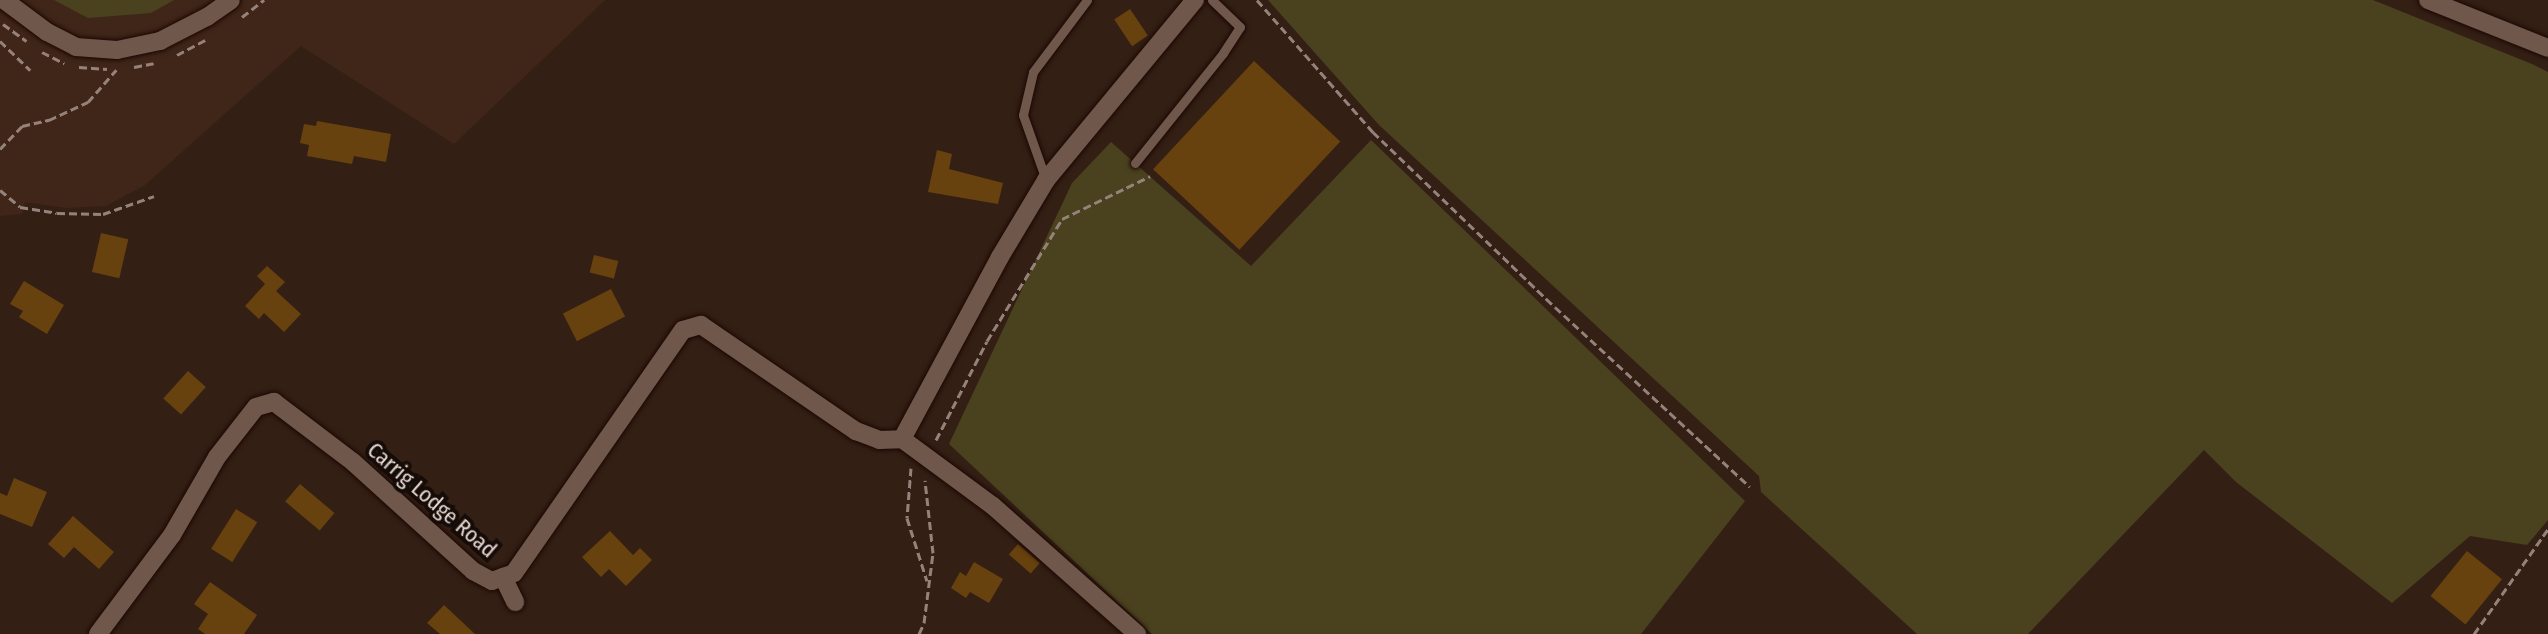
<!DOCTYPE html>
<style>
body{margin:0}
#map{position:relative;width:2548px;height:634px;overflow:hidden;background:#341f15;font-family:"Fira Sans Condensed",sans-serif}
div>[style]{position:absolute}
.built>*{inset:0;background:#402619}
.green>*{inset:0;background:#4a411f}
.building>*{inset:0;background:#67420e;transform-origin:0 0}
.path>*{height:3px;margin-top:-1.5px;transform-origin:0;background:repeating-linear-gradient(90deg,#95837b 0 8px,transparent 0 12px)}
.roads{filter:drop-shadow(0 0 2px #1b0802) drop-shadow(0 0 2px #1b0802)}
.service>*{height:9px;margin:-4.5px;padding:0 4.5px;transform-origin:4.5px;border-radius:4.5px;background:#6f574b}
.minor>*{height:18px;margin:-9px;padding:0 9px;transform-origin:9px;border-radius:9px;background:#6f574b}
span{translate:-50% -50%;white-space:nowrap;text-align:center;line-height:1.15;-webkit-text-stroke:8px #150b07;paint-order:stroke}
.street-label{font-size:22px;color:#e6d7d1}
</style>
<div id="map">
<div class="built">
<i style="clip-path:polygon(0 0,605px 0,454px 144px,301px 46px,145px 185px,106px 206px,66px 208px,25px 202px,22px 214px,0 216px)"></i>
</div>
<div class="green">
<i style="clip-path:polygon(54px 0,174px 0,151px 13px,88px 18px)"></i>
<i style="clip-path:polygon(1268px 0,2373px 0,2532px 64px,2548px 72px,2548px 520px,2527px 545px,2470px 536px,2392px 603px,2236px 482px,2204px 450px,2028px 634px,1917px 634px,1761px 492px,1759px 476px,1379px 125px)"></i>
<i style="clip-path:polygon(1371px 140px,1745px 501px,1641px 634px,1152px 634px,949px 444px,1072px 183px,1111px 142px,1251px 266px)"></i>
</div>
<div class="building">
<i style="left:1130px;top:9px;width:32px;height:19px;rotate:56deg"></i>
<i style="left:1254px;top:61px;width:118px;height:148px;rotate:43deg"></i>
<i style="clip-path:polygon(317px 121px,391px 134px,386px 162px,354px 156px,352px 164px,307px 156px,309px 145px,300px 143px,304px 124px,316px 126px)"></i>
<i style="clip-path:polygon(937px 150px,952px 154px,949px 169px,1003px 183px,998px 204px,928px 192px)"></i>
<i style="left:101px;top:233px;width:28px;height:40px;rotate:13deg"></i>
<i style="left:594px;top:255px;width:25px;height:18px;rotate:14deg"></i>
<i style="clip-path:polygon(267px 266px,285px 282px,276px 291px,301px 314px,284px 332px,264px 313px,259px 319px,245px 306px,265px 284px,257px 276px)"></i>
<i style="clip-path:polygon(24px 281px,64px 305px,47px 334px,19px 317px,23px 311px,10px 304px)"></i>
<i style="left:611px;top:289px;width:31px;height:54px;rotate:63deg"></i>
<i style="left:188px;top:371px;width:24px;height:37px;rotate:42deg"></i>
<i style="clip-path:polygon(14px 478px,47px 492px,32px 527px,0 514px,0 493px,7px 496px)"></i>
<i style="left:300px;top:484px;width:45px;height:23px;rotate:40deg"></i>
<i style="left:236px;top:509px;width:25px;height:47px;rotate:32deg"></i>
<i style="clip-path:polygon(73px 516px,114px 552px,99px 569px,74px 547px,64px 558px,48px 544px)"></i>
<i style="clip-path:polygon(610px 531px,633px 555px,640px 548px,652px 560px,626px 586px,609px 569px,601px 577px,582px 557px)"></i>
<i style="left:1018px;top:544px;width:29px;height:14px;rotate:41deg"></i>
<i style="left:2467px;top:551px;width:45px;height:58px;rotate:39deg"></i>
<i style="clip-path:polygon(974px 562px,1003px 579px,989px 603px,970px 592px,966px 598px,951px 588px,960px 572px,966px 576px)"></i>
<i style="clip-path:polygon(210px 582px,257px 615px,244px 634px,205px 634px,198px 629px,208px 614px,194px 604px)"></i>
<i style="clip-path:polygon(444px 605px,475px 634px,440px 634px,427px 623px)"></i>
</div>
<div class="path">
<i style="left:1257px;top:0;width:176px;rotate:48.7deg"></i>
<i style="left:1373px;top:132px;width:252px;rotate:43.9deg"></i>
<i style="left:1555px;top:307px;width:265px;rotate:42.7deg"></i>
<i style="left:242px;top:17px;width:28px;rotate:-38deg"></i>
<i style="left:3px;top:24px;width:29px;rotate:36deg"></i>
<i style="left:0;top:41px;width:42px;rotate:44deg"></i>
<i style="left:42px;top:52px;width:25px;rotate:27deg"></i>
<i style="left:177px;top:55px;width:32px;rotate:-28deg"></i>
<i style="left:79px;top:67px;width:28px;rotate:4deg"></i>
<i style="left:134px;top:67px;width:20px;rotate:-11deg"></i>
<i style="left:0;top:149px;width:32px;rotate:-46deg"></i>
<i style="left:22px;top:126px;width:28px;rotate:-13deg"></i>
<i style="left:49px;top:120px;width:43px;rotate:-24.8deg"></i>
<i style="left:88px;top:102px;width:43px;rotate:-48.8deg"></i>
<i style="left:0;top:190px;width:26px;rotate:40deg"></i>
<i style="left:20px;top:207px;width:37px;rotate:9deg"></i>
<i style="left:57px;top:213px;width:46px;rotate:1.2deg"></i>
<i style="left:103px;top:214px;width:54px;rotate:-19.4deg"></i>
<i style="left:936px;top:440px;width:111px;rotate:-62.7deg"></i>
<i style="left:987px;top:341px;width:143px;rotate:-58.4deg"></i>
<i style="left:1062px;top:219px;width:98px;rotate:-26deg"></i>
<i style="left:911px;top:468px;width:50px;rotate:94.6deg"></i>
<i style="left:907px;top:518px;width:66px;rotate:72.4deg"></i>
<i style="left:919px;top:634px;width:12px;rotate:-66deg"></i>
<i style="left:924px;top:623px;width:71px;rotate:-82.7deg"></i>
<i style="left:933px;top:553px;width:73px;rotate:-96.3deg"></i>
<i style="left:2474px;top:634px;width:128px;rotate:-54.8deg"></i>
</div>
<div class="roads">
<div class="service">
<i style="left:1135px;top:163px;width:141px;rotate:-51.3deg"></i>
<i style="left:1223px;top:53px;width:31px;rotate:-57deg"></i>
<i style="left:1240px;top:27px;width:39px;rotate:-136deg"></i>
<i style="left:1046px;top:180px;width:69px;rotate:-109.5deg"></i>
<i style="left:1023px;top:115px;width:44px;rotate:-76.9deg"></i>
<i style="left:1033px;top:72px;width:90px;rotate:-53.1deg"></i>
</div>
<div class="minor">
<i style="left:4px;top:0;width:54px;rotate:36.7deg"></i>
<i style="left:47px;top:32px;width:33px;rotate:27deg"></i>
<i style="left:76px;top:47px;width:41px;rotate:4.2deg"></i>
<i style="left:117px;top:50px;width:44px;rotate:-11.8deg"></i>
<i style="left:160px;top:41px;width:53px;rotate:-27.1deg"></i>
<i style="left:207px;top:17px;width:29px;rotate:-35deg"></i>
<i style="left:2428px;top:0;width:129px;rotate:21.8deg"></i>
<i style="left:902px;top:439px;width:207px;rotate:-61.7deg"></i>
<i style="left:1000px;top:257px;width:90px;rotate:-59.1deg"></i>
<i style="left:1046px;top:180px;width:234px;rotate:-50.4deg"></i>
<i style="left:902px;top:439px;width:113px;rotate:36.4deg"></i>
<i style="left:993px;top:506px;width:193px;rotate:41.6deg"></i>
<i style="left:503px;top:577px;width:28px;rotate:64deg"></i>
<i style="left:98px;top:634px;width:124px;rotate:-53.2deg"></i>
<i style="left:172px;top:535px;width:90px;rotate:-60deg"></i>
<i style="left:217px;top:457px;width:63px;rotate:-52deg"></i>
<i style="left:256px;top:407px;width:19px;rotate:-16deg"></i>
<i style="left:274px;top:402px;width:99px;rotate:37.2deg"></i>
<i style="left:353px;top:462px;width:162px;rotate:42.2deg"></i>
<i style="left:473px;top:571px;width:21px;rotate:28deg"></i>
<i style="left:492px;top:581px;width:23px;rotate:-20deg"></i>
<i style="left:514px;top:573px;width:296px;rotate:-55.2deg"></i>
<i style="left:683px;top:330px;width:19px;rotate:-16deg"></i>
<i style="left:701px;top:325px;width:188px;rotate:34.4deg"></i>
<i style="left:856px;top:431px;width:25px;rotate:21deg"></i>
<i style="left:879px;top:440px;width:23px;rotate:-2deg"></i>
</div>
</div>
<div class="street-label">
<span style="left:432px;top:500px;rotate:41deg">Carrig Lodge Road</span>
</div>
</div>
